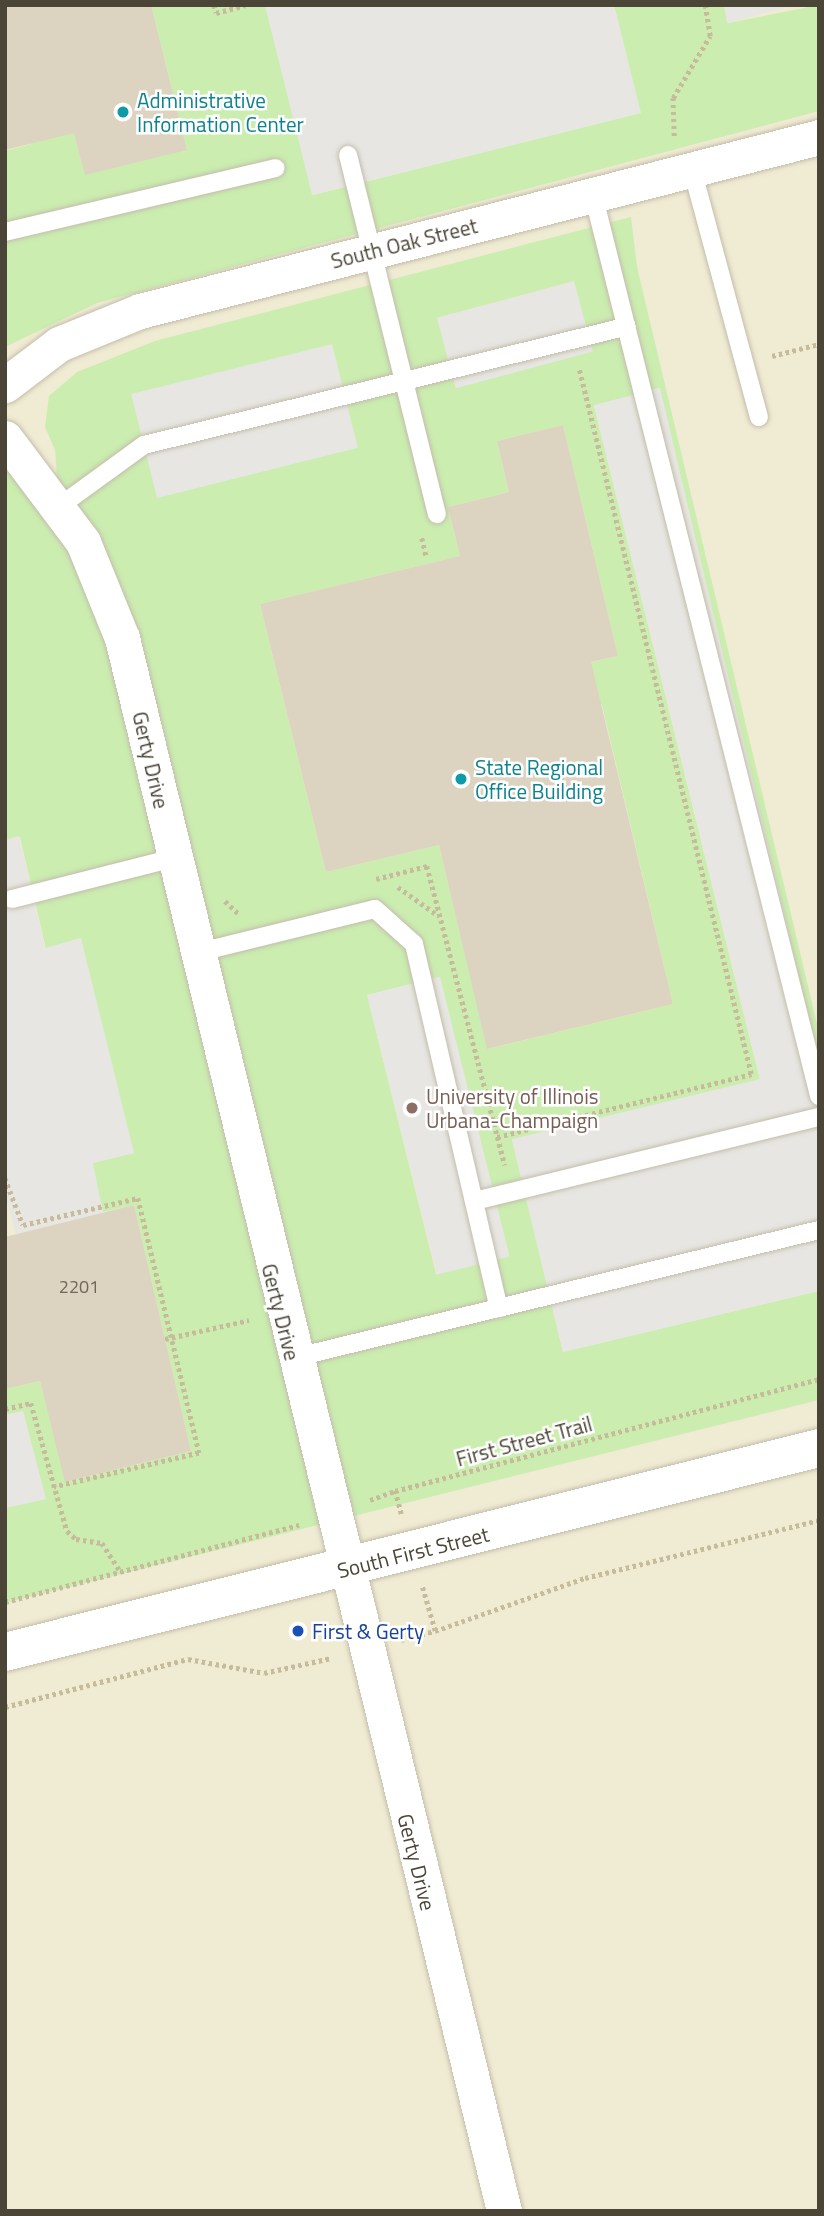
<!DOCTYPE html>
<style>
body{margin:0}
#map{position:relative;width:824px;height:2216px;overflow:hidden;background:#f6f4ea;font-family:"Titillium Web",sans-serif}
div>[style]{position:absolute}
.education>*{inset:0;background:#f0ebd3;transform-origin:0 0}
.green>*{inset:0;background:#cbedb0}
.parking>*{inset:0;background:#e7e6e2;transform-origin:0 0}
.building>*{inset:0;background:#dcd4c1}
.path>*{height:4.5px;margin-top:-2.25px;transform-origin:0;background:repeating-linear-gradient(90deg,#c6bc9b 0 3.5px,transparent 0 7px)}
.roads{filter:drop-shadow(0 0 2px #c3bdab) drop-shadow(0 0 2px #c3bdab)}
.service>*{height:18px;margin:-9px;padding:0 9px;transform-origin:9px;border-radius:9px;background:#fff}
.minor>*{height:35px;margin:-17.5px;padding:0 17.5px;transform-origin:17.5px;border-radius:17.5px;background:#fff}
.tertiary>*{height:38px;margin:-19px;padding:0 19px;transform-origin:19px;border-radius:19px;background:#fff}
.dots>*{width:19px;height:19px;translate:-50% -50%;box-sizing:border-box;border:4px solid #fff;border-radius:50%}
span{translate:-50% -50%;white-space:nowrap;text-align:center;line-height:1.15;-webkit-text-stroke:5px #fff;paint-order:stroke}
.number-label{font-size:18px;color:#6f695a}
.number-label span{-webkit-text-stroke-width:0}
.culture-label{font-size:21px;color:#0d838f}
.left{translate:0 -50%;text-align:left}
.street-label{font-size:21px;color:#4b4537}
.education-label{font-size:21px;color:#785e54}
.transit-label{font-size:21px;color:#164399}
.frame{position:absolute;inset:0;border:7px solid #4b4537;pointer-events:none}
</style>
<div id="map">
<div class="education">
<i style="left:5px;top:5px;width:814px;height:2206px"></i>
</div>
<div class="green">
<i style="clip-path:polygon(151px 5px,265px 5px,313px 195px,640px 113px,614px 5px,724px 5px,728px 23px,819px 5px,819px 111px,97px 303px,5px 347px,5px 151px,31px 144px,15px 80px,187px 150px)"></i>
<i style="clip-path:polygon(evenodd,631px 217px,637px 267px,819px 1032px,819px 1061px,659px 388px,594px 406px,760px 1080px,512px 1140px,563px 1352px,819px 1291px,819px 1400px,5px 1603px,5px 1508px,45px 1499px,23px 1411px,5px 1415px,5px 1389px,40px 1381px,66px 1482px,191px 1451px,134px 1205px,103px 1212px,92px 1163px,133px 1153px,80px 938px,46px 949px,20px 837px,5px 840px,5px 464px,59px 505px,55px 450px,45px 427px,49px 396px,77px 372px,155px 341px,631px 217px,563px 425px,618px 656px,559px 670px,602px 705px,673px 1004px,488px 1049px,439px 845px,326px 872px,260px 604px,460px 556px,448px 507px,509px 492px,497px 441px,563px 425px,631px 217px,439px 977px,507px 1257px,436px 1274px,367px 995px,439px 977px)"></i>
</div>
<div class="parking">
<i style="clip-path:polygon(265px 5px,614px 5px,641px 113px,312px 195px)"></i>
<i style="clip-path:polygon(724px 5px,795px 5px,727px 23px)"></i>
<i style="left:574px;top:281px;width:73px;height:142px;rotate:75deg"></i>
<i style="left:332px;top:344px;width:107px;height:207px;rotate:76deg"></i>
<i style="clip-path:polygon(660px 388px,819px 1061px,819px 1291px,563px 1352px,512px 1139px,760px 1079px,594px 405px)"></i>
<i style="clip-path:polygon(19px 836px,45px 948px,81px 938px,134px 1153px,93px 1163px,103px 1213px,16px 1235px,5px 1195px,5px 840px)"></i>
<i style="left:440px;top:977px;width:288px;height:75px;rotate:76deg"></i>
<i style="clip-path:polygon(23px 1411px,46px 1499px,5px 1508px,5px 1415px)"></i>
</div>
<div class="building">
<i style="clip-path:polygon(5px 5px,151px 5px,187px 150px,85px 175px,74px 133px,5px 150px)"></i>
<i style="clip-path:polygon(563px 425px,618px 656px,591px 662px,673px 1004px,487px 1049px,439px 845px,326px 872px,260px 604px,460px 556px,448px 507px,509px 492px,497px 441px)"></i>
<i style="clip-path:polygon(134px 1205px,191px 1451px,65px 1482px,40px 1381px,5px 1389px,5px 1237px)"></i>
</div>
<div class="path">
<i style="left:214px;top:5px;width:8px;rotate:76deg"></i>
<i style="left:216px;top:13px;width:30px;rotate:-15deg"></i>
<i style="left:674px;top:136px;width:38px;rotate:-92deg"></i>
<i style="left:673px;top:98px;width:72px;rotate:-59.2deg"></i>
<i style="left:710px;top:36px;width:31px;rotate:-99deg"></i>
<i style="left:772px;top:356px;width:49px;rotate:-14.3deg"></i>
<i style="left:422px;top:538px;width:18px;rotate:77deg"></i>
<i style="left:376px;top:879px;width:53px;rotate:-14.3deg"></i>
<i style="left:427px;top:866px;width:309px;rotate:75.4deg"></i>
<i style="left:398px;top:887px;width:50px;rotate:35.3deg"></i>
<i style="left:225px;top:901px;width:18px;rotate:43deg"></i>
<i style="left:497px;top:1137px;width:262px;rotate:-13.9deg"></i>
<i style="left:751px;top:1074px;width:726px;rotate:-103.71deg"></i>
<i style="left:5px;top:1178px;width:50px;rotate:69deg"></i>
<i style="left:23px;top:1225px;width:118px;rotate:-13.2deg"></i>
<i style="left:138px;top:1198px;width:262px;rotate:76.5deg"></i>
<i style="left:199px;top:1453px;width:149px;rotate:166.8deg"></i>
<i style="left:165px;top:1339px;width:86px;rotate:-12.7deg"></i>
<i style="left:5px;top:1409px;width:27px;rotate:-13deg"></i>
<i style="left:31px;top:1403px;width:133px;rotate:74.3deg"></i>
<i style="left:67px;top:1531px;width:12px;rotate:42deg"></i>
<i style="left:76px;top:1539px;width:26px;rotate:9deg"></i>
<i style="left:102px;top:1543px;width:33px;rotate:57deg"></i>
<i style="left:370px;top:1500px;width:27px;rotate:-20deg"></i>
<i style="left:401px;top:1514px;width:24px;rotate:-105deg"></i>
<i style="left:395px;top:1491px;width:439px;rotate:-14.8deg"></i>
<i style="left:5px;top:1602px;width:304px;rotate:-14.7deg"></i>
<i style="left:435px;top:1631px;width:159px;rotate:-19.5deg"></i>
<i style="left:585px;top:1578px;width:241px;rotate:-13.9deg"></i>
<i style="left:401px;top:1640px;width:35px;rotate:-15deg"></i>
<i style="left:435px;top:1631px;width:47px;rotate:-106.1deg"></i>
<i style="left:5px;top:1707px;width:189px;rotate:-14.7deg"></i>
<i style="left:188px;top:1659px;width:77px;rotate:10.4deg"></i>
<i style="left:264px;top:1673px;width:69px;rotate:-12.6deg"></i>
</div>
<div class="roads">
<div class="service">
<i style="left:348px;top:155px;width:370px;rotate:76.1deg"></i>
<i style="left:692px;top:169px;width:257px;rotate:74.9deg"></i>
<i style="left:593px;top:194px;width:930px;rotate:75.93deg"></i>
<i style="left:5px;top:232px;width:278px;rotate:-13.3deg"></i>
<i style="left:60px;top:506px;width:104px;rotate:-36deg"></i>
<i style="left:144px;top:445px;width:497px;rotate:-13.8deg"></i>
<i style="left:12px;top:899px;width:167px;rotate:-14.2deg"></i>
<i style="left:196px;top:953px;width:184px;rotate:-13.8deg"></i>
<i style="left:375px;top:909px;width:52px;rotate:41.9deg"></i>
<i style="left:414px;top:944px;width:374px;rotate:76.9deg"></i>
<i style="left:474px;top:1201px;width:355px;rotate:-13.7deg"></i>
<i style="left:293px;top:1358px;width:541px;rotate:-13.68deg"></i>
</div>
<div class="minor">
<i style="left:5px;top:385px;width:68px;rotate:-37.2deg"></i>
<i style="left:59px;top:344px;width:87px;rotate:-22.2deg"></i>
<i style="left:140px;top:311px;width:701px;rotate:-14.37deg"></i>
<i style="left:5px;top:438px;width:130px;rotate:53.1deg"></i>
<i style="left:83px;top:542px;width:104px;rotate:67.9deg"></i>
<i style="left:122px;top:638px;width:1619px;rotate:76.35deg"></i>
</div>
<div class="tertiary">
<i style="left:5px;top:1652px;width:839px;rotate:-14.07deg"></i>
</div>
</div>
<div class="dots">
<i style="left:123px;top:112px;background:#0f9aa8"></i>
<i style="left:461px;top:779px;background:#0f9aa8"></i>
<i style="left:412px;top:1108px;background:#8d6e63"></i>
<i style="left:298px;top:1631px;background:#1a4fb4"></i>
</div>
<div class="number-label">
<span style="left:79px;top:1287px">2201</span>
</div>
<div class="culture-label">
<span class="left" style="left:137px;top:112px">Administrative<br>Information Center</span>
<span class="left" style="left:475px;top:779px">State Regional<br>Office Building</span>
</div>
<div class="street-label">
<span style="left:404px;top:243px;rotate:-14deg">South Oak Street</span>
<span style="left:151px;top:760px;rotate:77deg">Gerty Drive</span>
<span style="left:281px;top:1312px;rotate:76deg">Gerty Drive</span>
<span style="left:524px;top:1441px;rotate:-15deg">First Street Trail</span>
<span style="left:413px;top:1552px;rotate:-14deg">South First Street</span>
<span style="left:417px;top:1862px;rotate:76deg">Gerty Drive</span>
</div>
<div class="education-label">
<span class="left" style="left:426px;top:1108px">University of Illinois<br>Urbana-Champaign</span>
</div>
<div class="transit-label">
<span class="left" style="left:312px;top:1631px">First &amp; Gerty</span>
</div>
<div class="frame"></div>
</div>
